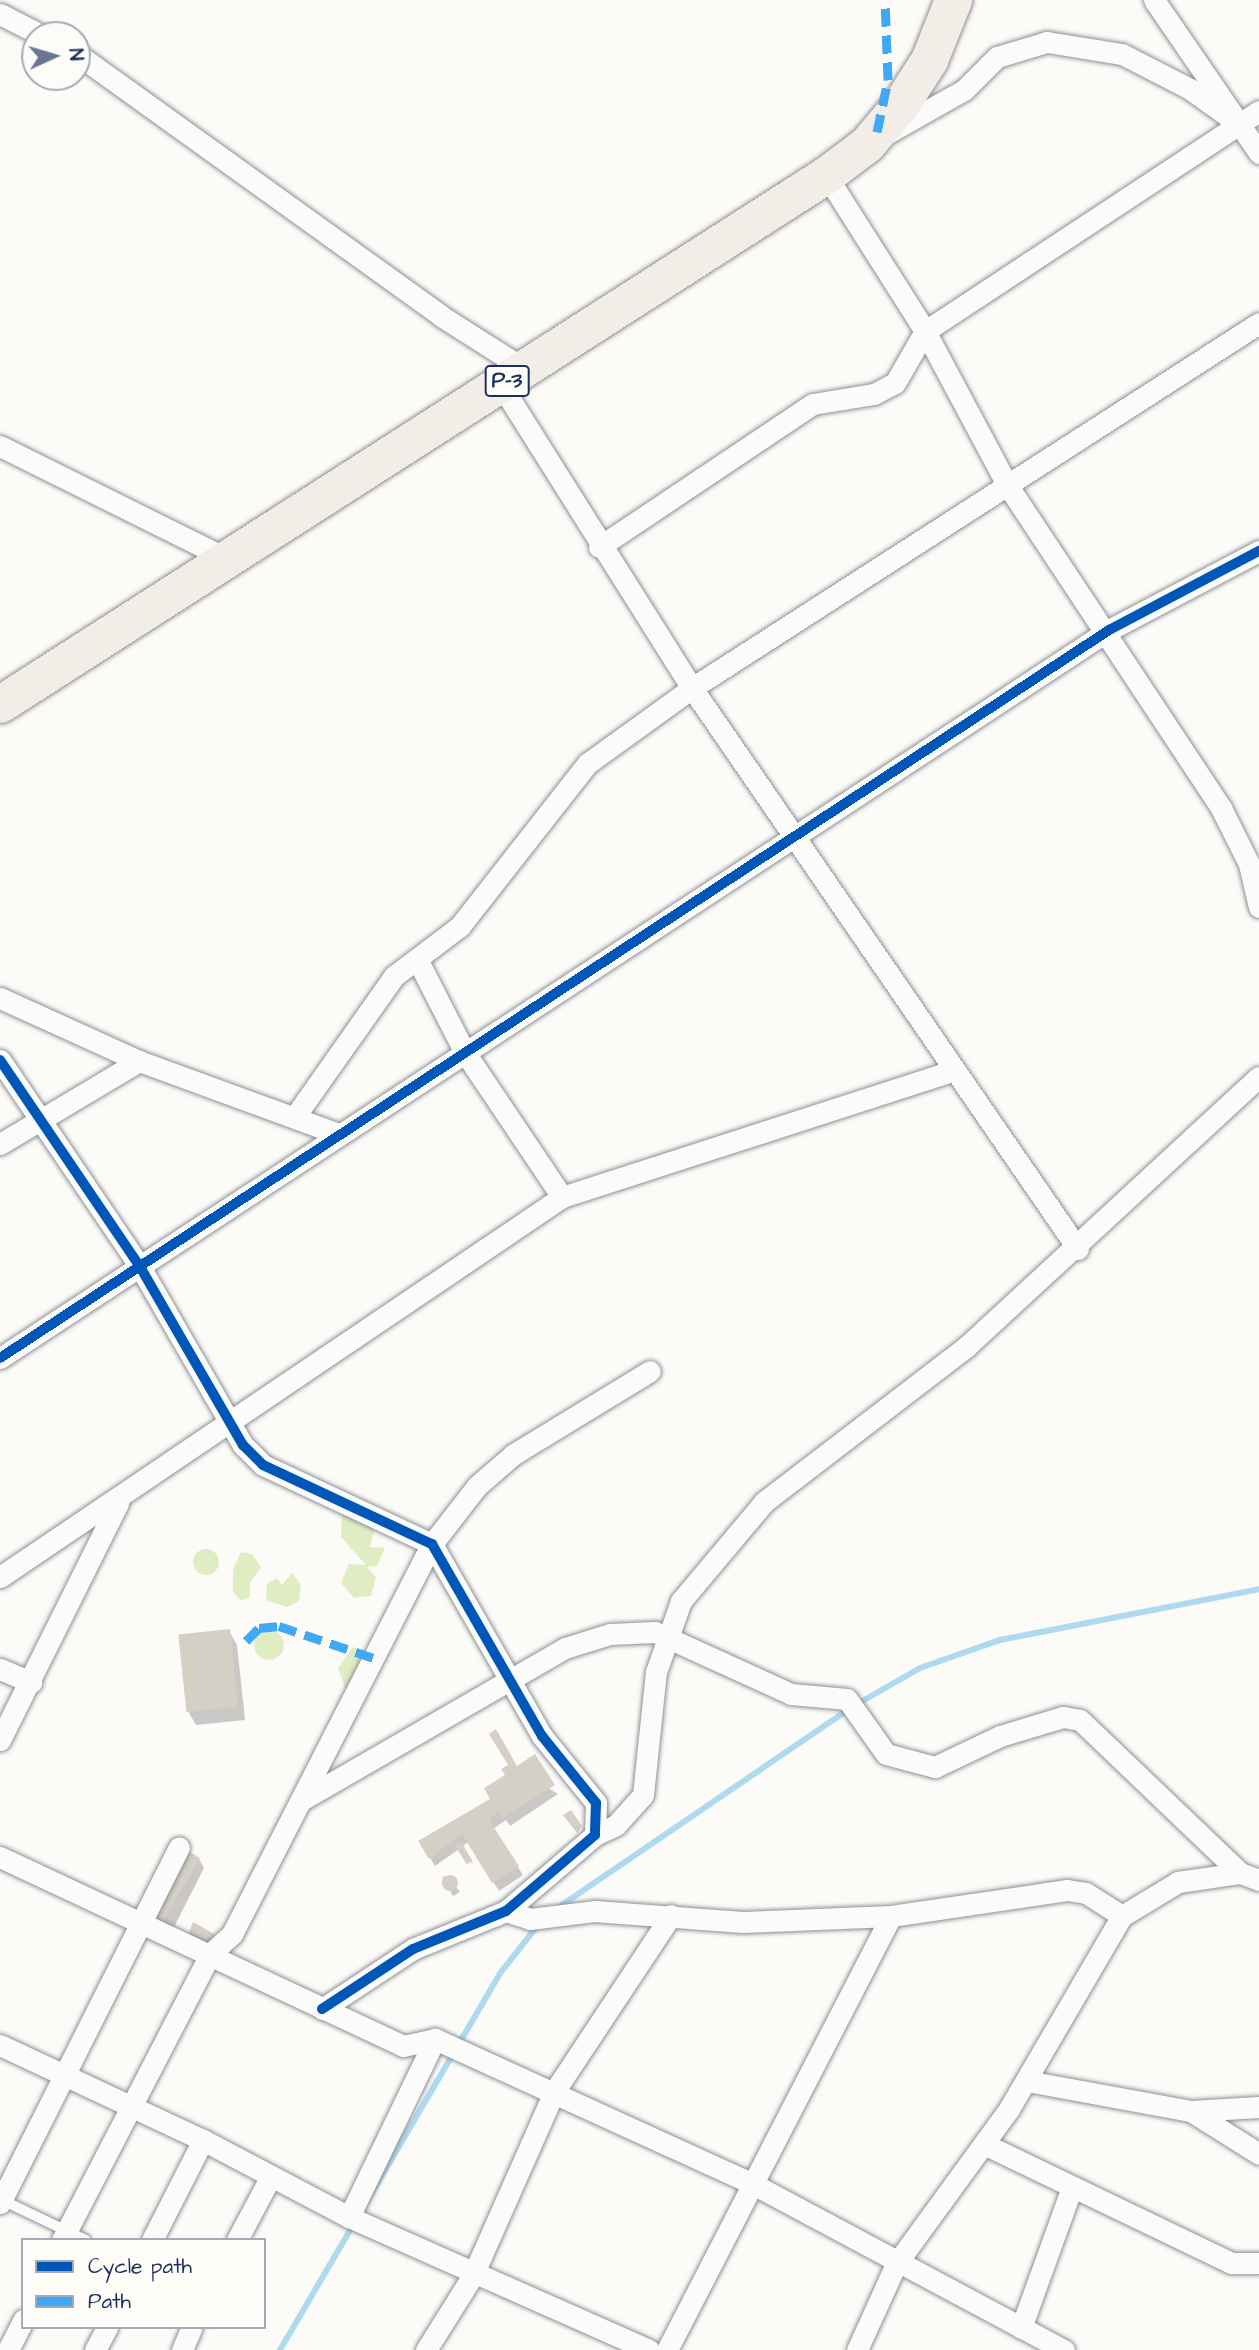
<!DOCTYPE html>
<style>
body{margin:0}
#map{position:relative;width:1259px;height:2350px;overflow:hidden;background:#fcfbf8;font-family:"Architects Daughter",sans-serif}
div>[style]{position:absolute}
.green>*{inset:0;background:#e0edc3}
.round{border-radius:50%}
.shadow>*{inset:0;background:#0003}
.stream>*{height:6px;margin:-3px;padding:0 3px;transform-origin:3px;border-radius:3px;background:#aedaf0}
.building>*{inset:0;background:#d4d0c5;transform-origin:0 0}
.roads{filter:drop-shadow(0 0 2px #8c9097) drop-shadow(0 0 2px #8c9097)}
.lane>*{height:10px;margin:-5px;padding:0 5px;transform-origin:5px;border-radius:5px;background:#fbfbf9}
.street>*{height:21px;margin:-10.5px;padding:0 10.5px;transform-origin:10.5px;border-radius:10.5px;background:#fbfbf9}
.highway>*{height:37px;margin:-18.5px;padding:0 18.5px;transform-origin:18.5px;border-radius:18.5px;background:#f2eee7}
.quiet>*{height:9px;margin-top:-4.5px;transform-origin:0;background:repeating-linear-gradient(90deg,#3fa9f5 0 18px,transparent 0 27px)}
.cycleway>*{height:10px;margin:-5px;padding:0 5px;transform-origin:5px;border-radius:5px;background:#0057b8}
span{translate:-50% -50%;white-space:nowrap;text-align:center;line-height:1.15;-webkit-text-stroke:5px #fdfcf7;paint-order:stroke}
.shield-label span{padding:2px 5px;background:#fdfcf7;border:2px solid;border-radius:5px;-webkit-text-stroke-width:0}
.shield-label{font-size:21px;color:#1b2f5e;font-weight:700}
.legend{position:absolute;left:21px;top:2238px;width:245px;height:91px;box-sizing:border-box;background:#fdfcf7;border:2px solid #a3aaba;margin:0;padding:9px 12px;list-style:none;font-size:21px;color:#1b2f5e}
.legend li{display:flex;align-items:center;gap:14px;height:35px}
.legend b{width:35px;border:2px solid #a3aaba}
.north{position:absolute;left:21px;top:21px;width:70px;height:70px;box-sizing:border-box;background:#fdfcf7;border:2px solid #a3aaba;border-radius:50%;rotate:86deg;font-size:19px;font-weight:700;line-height:28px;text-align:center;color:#1b2f5e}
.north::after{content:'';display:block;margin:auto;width:24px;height:32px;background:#6a7694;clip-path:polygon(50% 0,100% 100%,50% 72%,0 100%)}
</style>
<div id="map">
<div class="green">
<i style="clip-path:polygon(342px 1513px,375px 1527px,370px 1547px,385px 1548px,377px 1566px,367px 1567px,376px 1577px,371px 1596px,354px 1598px,341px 1583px,349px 1564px,366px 1565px,341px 1537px)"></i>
<i class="round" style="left:193px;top:1549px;width:26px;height:26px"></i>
<i style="clip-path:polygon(241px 1552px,252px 1554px,261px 1567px,250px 1583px,250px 1597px,241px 1601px,233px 1592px,233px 1570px)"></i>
<i style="clip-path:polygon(292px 1573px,301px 1585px,299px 1601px,287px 1607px,266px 1600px,267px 1584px,277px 1578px,282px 1585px)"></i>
<i class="round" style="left:254px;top:1630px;width:30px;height:30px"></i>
<i style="clip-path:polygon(353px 1647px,360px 1649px,363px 1663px,346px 1691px,338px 1668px)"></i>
</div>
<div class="shadow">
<i style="clip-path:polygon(229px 1631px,237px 1645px,245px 1720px,196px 1725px,188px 1711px)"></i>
<i style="clip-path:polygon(517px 1769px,558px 1794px,510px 1826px,506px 1820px,493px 1829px,523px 1875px,499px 1891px,468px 1842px,462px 1847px,474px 1866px,459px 1849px,435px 1866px,421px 1842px,492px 1800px)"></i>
<i style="clip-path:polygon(199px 1859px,204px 1868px,172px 1931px,154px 1916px)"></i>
<i style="clip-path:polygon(448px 1876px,460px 1892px,453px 1896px,442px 1877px)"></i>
<i style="clip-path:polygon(190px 1935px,212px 1935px,214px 1938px,207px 1944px)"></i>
</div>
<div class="stream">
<i style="left:556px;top:1909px;width:358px;rotate:-34.3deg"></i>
<i style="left:852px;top:1707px;width:78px;rotate:-29.8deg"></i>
<i style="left:920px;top:1668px;width:85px;rotate:-19.3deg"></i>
<i style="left:1000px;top:1640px;width:264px;rotate:-11.1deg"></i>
<i style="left:280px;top:2350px;width:438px;rotate:-59.7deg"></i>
<i style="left:501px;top:1972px;width:60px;rotate:-51.8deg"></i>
</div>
<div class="building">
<i style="left:230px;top:1629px;width:78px;height:52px;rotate:84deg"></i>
<i style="clip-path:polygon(496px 1729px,517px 1766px,535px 1754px,555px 1785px,503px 1818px,499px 1812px,489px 1820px,519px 1866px,492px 1883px,462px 1834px,429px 1859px,418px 1841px,490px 1799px,484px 1788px,505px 1775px,501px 1769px,508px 1765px,489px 1734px)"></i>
<i style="clip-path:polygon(571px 1810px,582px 1826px,577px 1833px,563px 1815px)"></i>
<i style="left:461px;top:1842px;width:22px;height:7px;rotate:58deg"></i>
<i style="left:186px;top:1850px;width:16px;height:74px;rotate:30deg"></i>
<i class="round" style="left:442px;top:1875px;width:16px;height:16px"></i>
<i style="clip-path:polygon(193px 1922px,214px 1934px,212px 1940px,188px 1935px)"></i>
</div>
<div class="roads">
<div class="lane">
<i style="left:0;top:2199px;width:95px;rotate:25.5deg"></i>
</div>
<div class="street">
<i style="left:1154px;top:0;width:186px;rotate:55.5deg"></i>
<i style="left:0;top:14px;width:46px;rotate:27.1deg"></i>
<i style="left:77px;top:54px;width:448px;rotate:35.7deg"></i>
<i style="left:441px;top:316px;width:101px;rotate:32.4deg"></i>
<i style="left:1259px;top:111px;width:400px;rotate:146.6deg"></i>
<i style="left:925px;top:331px;width:172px;rotate:61.9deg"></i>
<i style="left:1006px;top:483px;width:390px;rotate:56.5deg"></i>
<i style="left:1221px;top:808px;width:63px;rotate:63.4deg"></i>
<i style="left:1249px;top:864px;width:44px;rotate:76.9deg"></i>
<i style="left:884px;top:135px;width:92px;rotate:-29.4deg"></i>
<i style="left:964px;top:90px;width:47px;rotate:-45deg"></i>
<i style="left:997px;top:57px;width:52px;rotate:-16.7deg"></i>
<i style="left:1047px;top:42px;width:76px;rotate:9.1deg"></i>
<i style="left:1122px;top:54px;width:76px;rotate:27.2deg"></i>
<i style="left:1190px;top:89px;width:60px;rotate:35.5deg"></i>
<i style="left:501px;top:385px;width:358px;rotate:57.8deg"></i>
<i style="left:692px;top:688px;width:681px;rotate:55.47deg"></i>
<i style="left:0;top:446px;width:259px;rotate:26.4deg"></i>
<i style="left:599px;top:547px;width:257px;rotate:-33.8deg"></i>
<i style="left:813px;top:404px;width:62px;rotate:-9.3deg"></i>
<i style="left:874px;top:394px;width:24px;rotate:-28deg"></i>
<i style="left:895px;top:383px;width:60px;rotate:-60deg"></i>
<i style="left:925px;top:331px;width:185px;rotate:-122.4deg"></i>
<i style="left:418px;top:961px;width:101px;rotate:62.9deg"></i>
<i style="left:464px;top:1051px;width:176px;rotate:56.1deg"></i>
<i style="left:0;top:998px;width:153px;rotate:24.4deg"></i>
<i style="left:139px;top:1061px;width:210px;rotate:20.1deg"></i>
<i style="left:0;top:1060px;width:248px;rotate:55.9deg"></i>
<i style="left:139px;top:1265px;width:208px;rotate:60deg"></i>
<i style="left:243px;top:1445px;width:28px;rotate:45deg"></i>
<i style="left:263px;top:1465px;width:187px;rotate:25.1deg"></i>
<i style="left:432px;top:1544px;width:221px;rotate:60.2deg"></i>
<i style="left:542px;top:1736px;width:86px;rotate:51.1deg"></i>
<i style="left:596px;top:1803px;width:32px;rotate:92deg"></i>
<i style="left:595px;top:1835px;width:117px;rotate:139.5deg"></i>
<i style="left:506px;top:1911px;width:100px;rotate:157.8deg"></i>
<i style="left:413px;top:1949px;width:109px;rotate:146.6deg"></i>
<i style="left:296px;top:1115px;width:170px;rotate:-54.8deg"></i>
<i style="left:394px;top:976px;width:83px;rotate:-37.1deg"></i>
<i style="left:460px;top:926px;width:207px;rotate:-51.9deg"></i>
<i style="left:588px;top:763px;width:128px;rotate:-35.8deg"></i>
<i style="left:692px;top:688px;width:674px;rotate:-32.77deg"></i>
<i style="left:0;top:1144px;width:162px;rotate:-30.8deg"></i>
<i style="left:0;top:1358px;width:1327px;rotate:-33.28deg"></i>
<i style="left:1109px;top:630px;width:170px;rotate:-27.8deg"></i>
<i style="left:0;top:1577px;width:678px;rotate:-34.06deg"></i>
<i style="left:562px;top:1197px;width:409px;rotate:-17.9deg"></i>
<i style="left:0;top:1669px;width:34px;rotate:23deg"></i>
<i style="left:0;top:1740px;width:265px;rotate:-63.5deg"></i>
<i style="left:300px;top:1801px;width:306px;rotate:-30deg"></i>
<i style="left:565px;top:1648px;width:47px;rotate:-17.3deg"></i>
<i style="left:610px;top:1634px;width:45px;rotate:-2.5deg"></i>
<i style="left:655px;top:1632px;width:149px;rotate:24.5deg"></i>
<i style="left:791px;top:1694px;width:56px;rotate:5.1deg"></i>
<i style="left:847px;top:1699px;width:67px;rotate:54.7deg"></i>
<i style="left:886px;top:1754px;width:51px;rotate:14.9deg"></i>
<i style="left:935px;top:1767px;width:72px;rotate:-25.5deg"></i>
<i style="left:1000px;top:1736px;width:66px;rotate:-16.8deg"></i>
<i style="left:1063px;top:1717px;width:17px;rotate:10deg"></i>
<i style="left:1080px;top:1720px;width:221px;rotate:43.7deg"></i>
<i style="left:1240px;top:1873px;width:20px;rotate:20deg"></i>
<i style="left:595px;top:1835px;width:23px;rotate:-25deg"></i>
<i style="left:616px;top:1825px;width:40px;rotate:-48deg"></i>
<i style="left:643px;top:1795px;width:124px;rotate:-84deg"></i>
<i style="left:656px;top:1672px;width:75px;rotate:-70.6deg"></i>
<i style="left:681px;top:1601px;width:129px;rotate:-50deg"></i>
<i style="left:764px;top:1502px;width:255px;rotate:-37.5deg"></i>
<i style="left:966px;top:1347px;width:398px;rotate:-42.7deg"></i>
<i style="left:0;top:1857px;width:445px;rotate:25.1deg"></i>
<i style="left:403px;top:2046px;width:33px;rotate:-12deg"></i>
<i style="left:435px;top:2039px;width:347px;rotate:24.5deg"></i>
<i style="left:751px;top:2183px;width:355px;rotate:28.1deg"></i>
<i style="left:506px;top:1911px;width:25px;rotate:18deg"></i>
<i style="left:530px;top:1919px;width:64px;rotate:-7.1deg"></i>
<i style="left:594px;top:1911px;width:149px;rotate:4.2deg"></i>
<i style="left:743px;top:1922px;width:148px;rotate:-2.3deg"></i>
<i style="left:891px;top:1916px;width:178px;rotate:-8.4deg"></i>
<i style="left:1067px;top:1890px;width:19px;rotate:9deg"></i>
<i style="left:1086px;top:1893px;width:43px;rotate:32.6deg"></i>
<i style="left:0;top:2045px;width:224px;rotate:25.1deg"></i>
<i style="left:203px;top:2140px;width:165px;rotate:27.8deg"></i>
<i style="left:349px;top:2217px;width:328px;rotate:23.9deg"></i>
<i style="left:1027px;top:2081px;width:167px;rotate:10.4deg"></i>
<i style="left:1191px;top:2111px;width:68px;rotate:-3.4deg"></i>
<i style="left:1191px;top:2111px;width:80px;rotate:32.3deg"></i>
<i style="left:984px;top:2144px;width:274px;rotate:25.7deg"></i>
<i style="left:1231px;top:2263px;width:28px"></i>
<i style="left:0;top:2203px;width:398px;rotate:-63.3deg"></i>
<i style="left:349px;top:2217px;width:198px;rotate:-64.2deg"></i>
<i style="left:62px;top:2240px;width:322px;rotate:-62.6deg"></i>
<i style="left:210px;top:1954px;width:30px;rotate:-42deg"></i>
<i style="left:232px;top:1934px;width:438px;rotate:-62.9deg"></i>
<i style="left:432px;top:1544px;width:73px;rotate:-52.2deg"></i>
<i style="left:477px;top:1486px;width:49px;rotate:-40.9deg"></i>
<i style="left:514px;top:1454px;width:159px;rotate:-31.4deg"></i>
<i style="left:152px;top:2240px;width:112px;rotate:-63deg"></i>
<i style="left:237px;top:2240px;width:72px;rotate:-62deg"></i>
<i style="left:1021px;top:2328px;width:147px;rotate:-70.1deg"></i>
<i style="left:8px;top:2350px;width:34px;rotate:-63deg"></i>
<i style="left:95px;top:2350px;width:26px;rotate:-62deg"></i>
<i style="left:182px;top:2350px;width:25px;rotate:-67deg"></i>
<i style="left:426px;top:2350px;width:89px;rotate:-57.9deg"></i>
<i style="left:473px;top:2275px;width:200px;rotate:-66.1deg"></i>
<i style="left:554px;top:2092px;width:212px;rotate:-56.5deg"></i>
<i style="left:667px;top:2350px;width:488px;rotate:-62.7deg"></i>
<i style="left:857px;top:2350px;width:94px;rotate:-65.6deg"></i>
<i style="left:896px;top:2264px;width:192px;rotate:-53.9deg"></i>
<i style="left:1009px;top:2109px;width:224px;rotate:-59.7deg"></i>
<i style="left:1122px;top:1916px;width:66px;rotate:-31.3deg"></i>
<i style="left:1178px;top:1882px;width:63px;rotate:-8.3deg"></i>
</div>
<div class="highway">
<i style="left:0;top:704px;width:981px;rotate:-32.64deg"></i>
<i style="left:826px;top:175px;width:51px;rotate:-37.1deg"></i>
<i style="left:867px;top:144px;width:51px;rotate:-49.8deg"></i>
<i style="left:900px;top:105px;width:54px;rotate:-57.2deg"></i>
<i style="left:929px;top:60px;width:65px;rotate:-68.2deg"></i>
</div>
</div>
<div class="quiet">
<i style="left:877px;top:132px;width:53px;rotate:-78.1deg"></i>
<i style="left:888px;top:80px;width:80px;rotate:-92.1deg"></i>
<i style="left:246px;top:1641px;width:18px;rotate:-45deg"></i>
<i style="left:259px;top:1628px;width:20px;rotate:-6deg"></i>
<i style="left:279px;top:1626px;width:100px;rotate:18.6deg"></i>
</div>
<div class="cycleway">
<i style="left:0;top:1060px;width:248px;rotate:55.9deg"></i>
<i style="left:139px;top:1265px;width:208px;rotate:60deg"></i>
<i style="left:243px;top:1445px;width:28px;rotate:45deg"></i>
<i style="left:263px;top:1465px;width:187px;rotate:25.1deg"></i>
<i style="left:432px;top:1544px;width:221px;rotate:60.2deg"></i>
<i style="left:542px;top:1736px;width:86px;rotate:51.1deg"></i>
<i style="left:596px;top:1803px;width:32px;rotate:92deg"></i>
<i style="left:595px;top:1835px;width:117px;rotate:139.5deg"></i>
<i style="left:506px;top:1911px;width:100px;rotate:157.8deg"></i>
<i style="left:413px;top:1949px;width:109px;rotate:146.6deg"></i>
<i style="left:0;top:1358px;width:1327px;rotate:-33.28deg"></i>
<i style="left:1109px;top:630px;width:170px;rotate:-27.8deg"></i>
</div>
<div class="shield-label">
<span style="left:507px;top:381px">P-3</span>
</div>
<ul class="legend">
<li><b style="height:9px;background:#0057b8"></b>Cycle path</li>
<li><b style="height:9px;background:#3fa9f5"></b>Path</li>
</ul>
<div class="north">N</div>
</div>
